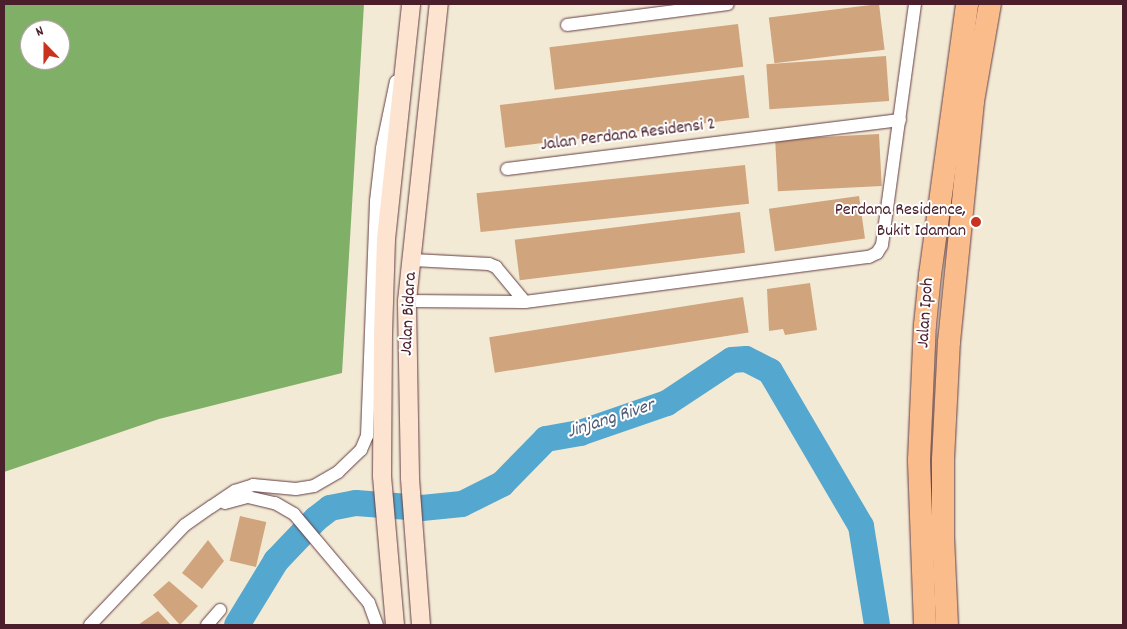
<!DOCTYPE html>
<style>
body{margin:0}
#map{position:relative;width:1127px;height:629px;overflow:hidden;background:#f3ead5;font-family:Dekko,sans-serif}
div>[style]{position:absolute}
.forest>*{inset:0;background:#80af68}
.river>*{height:26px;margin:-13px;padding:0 13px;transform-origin:13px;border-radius:13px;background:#54a7cf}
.building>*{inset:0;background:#d0a47d;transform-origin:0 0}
.roads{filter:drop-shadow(0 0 1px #633d44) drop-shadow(0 0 1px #633d44)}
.street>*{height:12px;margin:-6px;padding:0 6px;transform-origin:6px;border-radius:6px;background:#fff}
.secondary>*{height:18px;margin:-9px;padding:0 9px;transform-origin:9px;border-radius:9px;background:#fde4d1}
.highway>*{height:22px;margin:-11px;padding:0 11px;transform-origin:11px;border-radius:11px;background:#fabc8b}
.dots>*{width:14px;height:14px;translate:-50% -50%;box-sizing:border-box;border:2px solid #fff;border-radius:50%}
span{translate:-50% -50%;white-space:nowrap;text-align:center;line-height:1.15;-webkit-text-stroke:4px #fff;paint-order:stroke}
.street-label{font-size:18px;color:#4a1f2b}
.poi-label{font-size:18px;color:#4a1f2b}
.right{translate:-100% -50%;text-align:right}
.water-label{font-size:19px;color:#4e5c75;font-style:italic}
.frame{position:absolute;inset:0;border:5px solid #4a1f2b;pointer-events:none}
.north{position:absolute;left:20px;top:20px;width:50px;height:50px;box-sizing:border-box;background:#fff;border:1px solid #b7a5aa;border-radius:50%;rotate:338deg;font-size:14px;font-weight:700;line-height:20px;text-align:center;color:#4a1f2b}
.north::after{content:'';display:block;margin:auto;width:18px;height:22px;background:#c8321e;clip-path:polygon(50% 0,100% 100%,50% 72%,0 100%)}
</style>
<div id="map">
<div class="forest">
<i style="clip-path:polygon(evenodd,4px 4px,364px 4px,342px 373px,159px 419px,4px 472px,4px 4px,30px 30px,60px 30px,60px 60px,30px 60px,30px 30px)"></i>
</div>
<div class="river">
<i style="left:237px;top:625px;width:75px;rotate:-58.6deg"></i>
<i style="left:276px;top:561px;width:58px;rotate:-46.4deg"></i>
<i style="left:316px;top:519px;width:18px;rotate:-38deg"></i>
<i style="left:330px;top:508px;width:26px;rotate:-11deg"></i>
<i style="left:356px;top:503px;width:66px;rotate:4.3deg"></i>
<i style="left:422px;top:508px;width:40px;rotate:-5.7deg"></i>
<i style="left:462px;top:504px;width:45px;rotate:-26.6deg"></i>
<i style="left:502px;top:484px;width:63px;rotate:-45.6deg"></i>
<i style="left:546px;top:439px;width:35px;rotate:-10deg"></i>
<i style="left:580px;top:433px;width:92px;rotate:-19deg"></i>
<i style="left:667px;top:403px;width:78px;rotate:-33.5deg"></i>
<i style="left:732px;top:360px;width:14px;rotate:-4deg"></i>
<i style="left:746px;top:359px;width:27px;rotate:27deg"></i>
<i style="left:770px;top:371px;width:180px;rotate:59.6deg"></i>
<i style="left:861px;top:526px;width:100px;rotate:80.8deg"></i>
</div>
<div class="building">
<i style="left:879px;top:4px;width:46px;height:111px;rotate:83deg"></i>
<i style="left:738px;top:24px;width:43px;height:190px;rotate:83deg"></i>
<i style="left:886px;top:56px;width:45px;height:120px;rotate:86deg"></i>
<i style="left:744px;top:75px;width:43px;height:246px;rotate:83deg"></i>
<i style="left:879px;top:134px;width:52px;height:104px;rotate:87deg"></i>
<i style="left:745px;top:165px;width:39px;height:270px;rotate:84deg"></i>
<i style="left:859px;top:196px;width:43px;height:91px;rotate:82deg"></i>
<i style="left:740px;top:212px;width:41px;height:227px;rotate:83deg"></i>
<i style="clip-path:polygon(810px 283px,817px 330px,785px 335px,783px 329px,769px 331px,767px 289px)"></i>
<i style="left:743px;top:297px;width:36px;height:257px;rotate:81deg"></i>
<i style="left:240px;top:516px;width:27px;height:46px;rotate:13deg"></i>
<i style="clip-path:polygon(208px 540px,224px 561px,202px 589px,182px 573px)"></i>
<i style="clip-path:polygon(169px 581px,198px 606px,180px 625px,153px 595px)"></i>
<i style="clip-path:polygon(158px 611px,171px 625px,138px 625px)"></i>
</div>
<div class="roads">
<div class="street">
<i style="left:567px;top:25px;width:162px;rotate:-7.4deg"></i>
<i style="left:507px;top:169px;width:396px;rotate:-7.1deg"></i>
<i style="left:413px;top:260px;width:76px;rotate:3deg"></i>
<i style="left:489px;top:264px;width:8px;rotate:23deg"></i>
<i style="left:496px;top:267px;width:45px;rotate:50.4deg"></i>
<i style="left:407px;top:301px;width:118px;rotate:0.5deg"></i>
<i style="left:525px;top:302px;width:347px;rotate:-7.5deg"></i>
<i style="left:869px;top:257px;width:9px;rotate:-27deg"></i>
<i style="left:877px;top:253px;width:9px;rotate:-58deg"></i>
<i style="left:882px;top:245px;width:243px;rotate:-82.2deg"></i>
<i style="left:225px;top:503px;width:24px;rotate:-15deg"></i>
<i style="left:248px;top:497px;width:28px;rotate:13deg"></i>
<i style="left:275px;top:503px;width:22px;rotate:30deg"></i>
<i style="left:294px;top:514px;width:116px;rotate:49.9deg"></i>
<i style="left:369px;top:603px;width:23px;rotate:70deg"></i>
<i style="left:90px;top:625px;width:138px;rotate:-46.5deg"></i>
<i style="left:185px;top:525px;width:32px;rotate:-35deg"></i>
<i style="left:211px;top:507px;width:29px;rotate:-34deg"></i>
<i style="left:235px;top:491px;width:19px;rotate:-18deg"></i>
<i style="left:253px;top:485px;width:43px;rotate:5.3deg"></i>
<i style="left:296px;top:489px;width:18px;rotate:-9deg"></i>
<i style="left:314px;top:486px;width:28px;rotate:-30deg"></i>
<i style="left:338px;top:472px;width:32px;rotate:-44deg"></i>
<i style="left:361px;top:450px;width:15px;rotate:-67deg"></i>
<i style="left:367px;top:436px;width:235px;rotate:-87.8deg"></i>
<i style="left:376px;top:201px;width:53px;rotate:-83.5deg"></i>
<i style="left:382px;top:148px;width:68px;rotate:-78.2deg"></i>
<i style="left:207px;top:625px;width:20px;rotate:-49deg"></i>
</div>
<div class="secondary">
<i style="left:395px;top:625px;width:150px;rotate:-95deg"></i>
<i style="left:382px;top:476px;width:142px;rotate:-89.6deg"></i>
<i style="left:383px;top:334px;width:95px;rotate:-88.2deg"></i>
<i style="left:386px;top:239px;width:236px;rotate:-83.9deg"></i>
<i style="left:421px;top:625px;width:148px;rotate:-94.3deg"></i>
<i style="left:410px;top:477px;width:176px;rotate:-91deg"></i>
<i style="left:407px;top:301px;width:299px;rotate:-83.9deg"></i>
</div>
<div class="highway">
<i style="left:925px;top:625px;width:165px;rotate:-92.1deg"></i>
<i style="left:919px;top:460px;width:135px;rotate:-87.5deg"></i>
<i style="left:925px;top:325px;width:50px;rotate:-84.3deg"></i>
<i style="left:930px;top:275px;width:274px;rotate:-82.2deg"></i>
<i style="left:947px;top:625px;width:89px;rotate:-92.6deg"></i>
<i style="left:943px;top:536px;width:77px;rotate:-90deg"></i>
<i style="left:943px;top:459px;width:117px;rotate:-87.1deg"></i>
<i style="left:949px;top:342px;width:242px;rotate:-84.3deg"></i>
<i style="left:973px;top:101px;width:98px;rotate:-80.1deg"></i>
</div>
</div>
<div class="dots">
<i style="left:976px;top:222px;background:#c8321e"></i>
</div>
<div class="street-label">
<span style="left:628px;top:136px;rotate:-7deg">Jalan Perdana Residensi 2</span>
<span style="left:927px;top:313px;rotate:-86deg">Jalan Ipoh</span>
<span style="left:410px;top:314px;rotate:-87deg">Jalan Bidara</span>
</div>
<div class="poi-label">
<span class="right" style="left:966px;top:222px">Perdana Residence,<br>Bukit Idaman</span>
</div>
<div class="water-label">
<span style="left:611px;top:420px;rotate:-18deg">Jinjang River</span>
</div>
<div class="frame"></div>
<div class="north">N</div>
</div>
